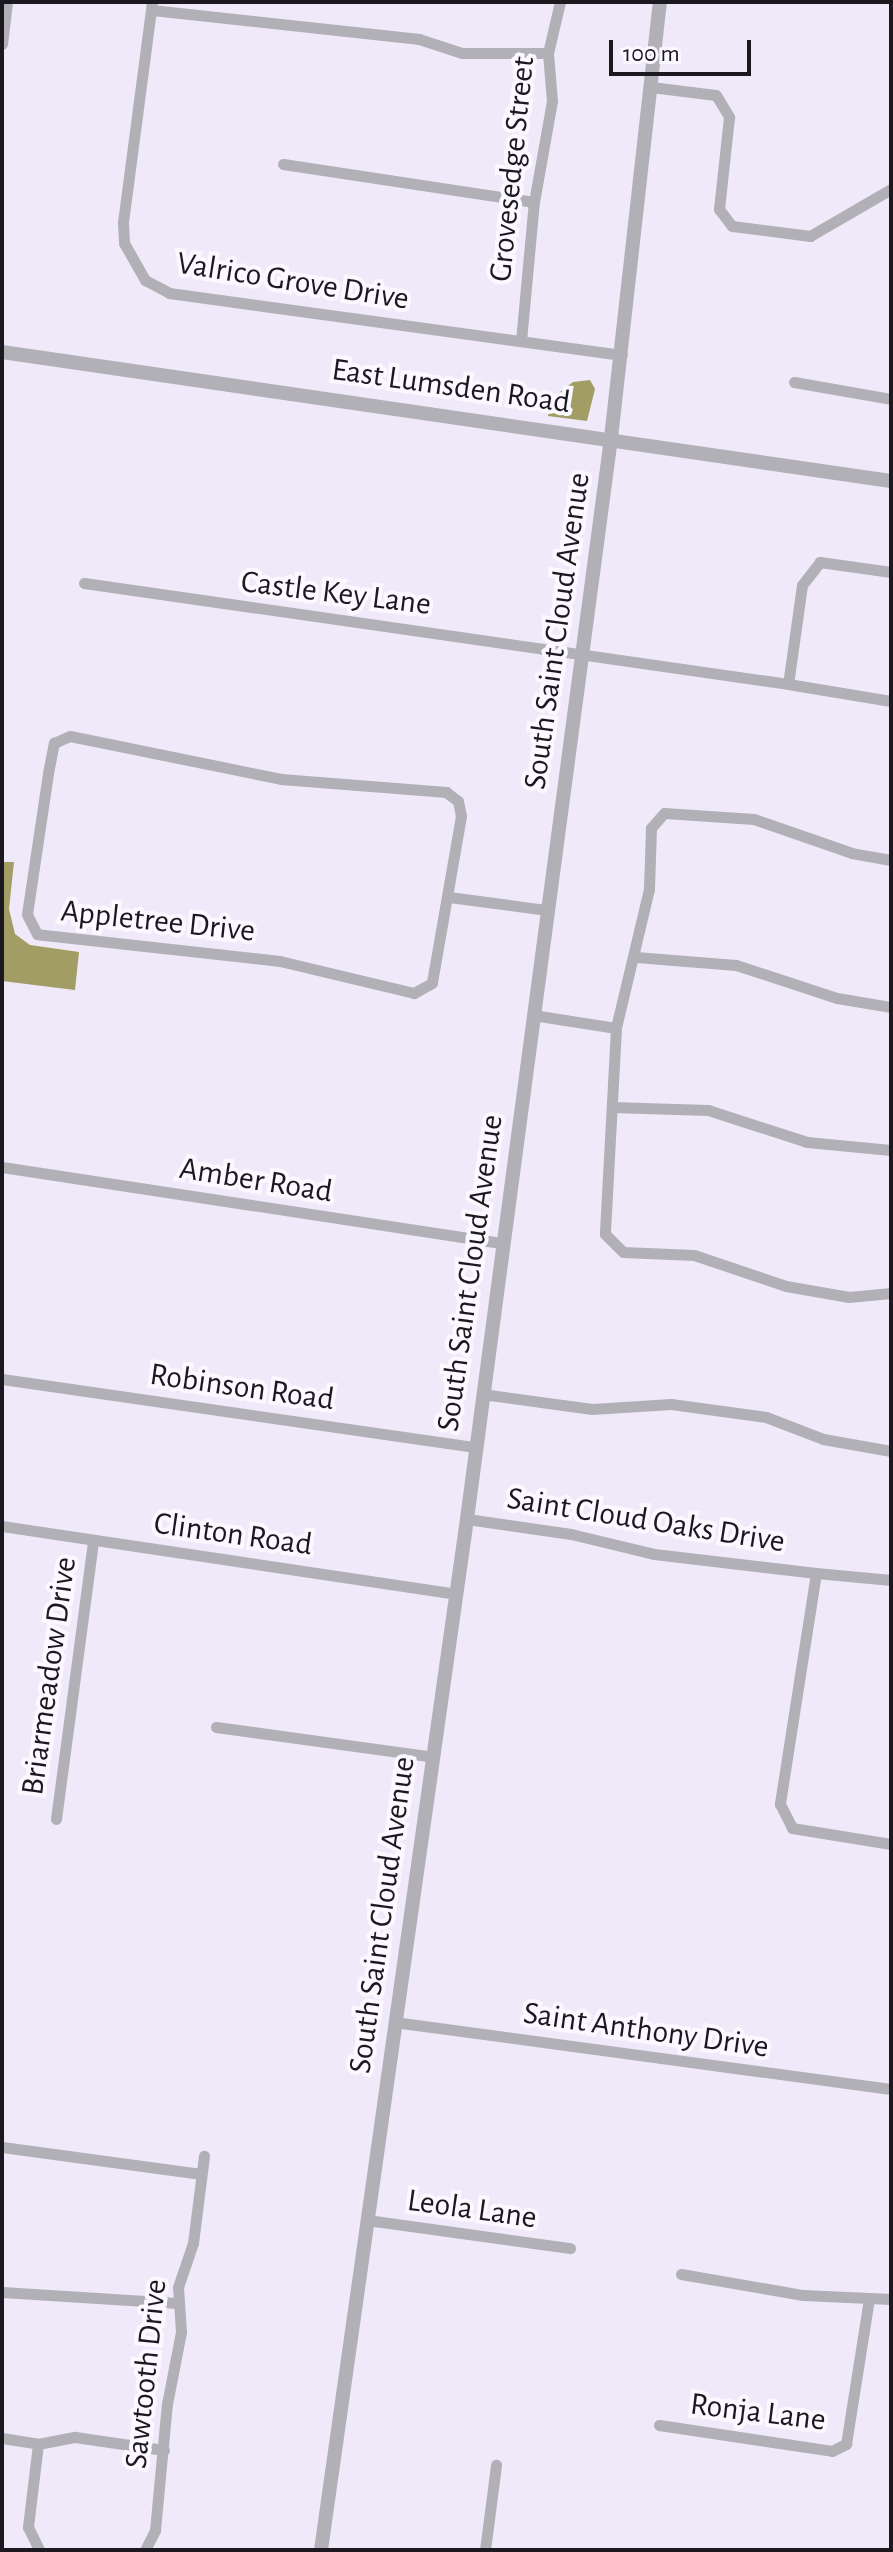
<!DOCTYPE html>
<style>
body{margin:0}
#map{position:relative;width:893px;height:2552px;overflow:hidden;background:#f0e9f9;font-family:"Alegreya Sans",sans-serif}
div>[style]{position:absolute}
.water>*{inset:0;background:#a19d64}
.minor>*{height:11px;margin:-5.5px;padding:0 5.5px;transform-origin:5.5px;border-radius:5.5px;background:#b2b0b7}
.tertiary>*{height:14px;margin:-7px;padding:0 7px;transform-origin:7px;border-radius:7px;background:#b2b0b7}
span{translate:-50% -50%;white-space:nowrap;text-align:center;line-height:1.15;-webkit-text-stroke:8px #fbf8ff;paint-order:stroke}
.street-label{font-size:32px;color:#1b191f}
.frame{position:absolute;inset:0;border:4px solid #1b191f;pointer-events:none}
.scale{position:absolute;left:609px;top:40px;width:142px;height:36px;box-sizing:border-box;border:4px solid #1b191f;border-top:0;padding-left:10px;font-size:24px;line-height:28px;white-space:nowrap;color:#1b191f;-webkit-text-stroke:6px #fbf8ff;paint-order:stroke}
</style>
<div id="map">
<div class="water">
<i style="clip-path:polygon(590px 380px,595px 389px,587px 421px,548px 416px,551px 399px,573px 382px)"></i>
<i style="clip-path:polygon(2px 862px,14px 862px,9px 909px,15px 934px,30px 945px,79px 952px,75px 990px,2px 981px)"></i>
</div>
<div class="minor">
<i style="left:152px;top:2px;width:223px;rotate:97.5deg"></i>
<i style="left:123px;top:223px;width:20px;rotate:87deg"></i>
<i style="left:124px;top:243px;width:43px;rotate:60.4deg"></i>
<i style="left:145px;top:280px;width:27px;rotate:28deg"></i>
<i style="left:169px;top:293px;width:457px;rotate:7.8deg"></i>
<i style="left:152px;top:10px;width:269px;rotate:6.2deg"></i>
<i style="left:419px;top:39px;width:45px;rotate:18deg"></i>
<i style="left:462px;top:53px;width:86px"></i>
<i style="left:2px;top:44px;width:42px;rotate:-83.2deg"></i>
<i style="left:651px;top:87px;width:65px;rotate:7deg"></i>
<i style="left:716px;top:95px;width:26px;rotate:59deg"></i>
<i style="left:729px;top:117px;width:93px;rotate:96.2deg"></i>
<i style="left:719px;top:209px;width:21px;rotate:53deg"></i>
<i style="left:732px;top:226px;width:79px;rotate:7.3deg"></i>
<i style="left:810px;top:236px;width:94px;rotate:-30.1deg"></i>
<i style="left:283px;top:164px;width:254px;rotate:8.6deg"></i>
<i style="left:521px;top:341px;width:140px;rotate:-84.7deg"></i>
<i style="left:534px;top:202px;width:103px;rotate:-79.9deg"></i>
<i style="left:552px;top:101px;width:48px;rotate:-94.8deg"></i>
<i style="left:548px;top:53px;width:52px;rotate:-76.8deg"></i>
<i style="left:794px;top:382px;width:98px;rotate:9.9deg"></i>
<i style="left:891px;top:572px;width:72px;rotate:-172deg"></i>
<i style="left:820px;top:562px;width:29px;rotate:128deg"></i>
<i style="left:802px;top:585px;width:100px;rotate:98deg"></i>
<i style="left:788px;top:684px;width:104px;rotate:9.4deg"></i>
<i style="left:84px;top:583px;width:711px;rotate:8.16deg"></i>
<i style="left:70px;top:736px;width:215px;rotate:11.5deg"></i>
<i style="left:281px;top:779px;width:166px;rotate:4.5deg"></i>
<i style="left:446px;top:792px;width:15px;rotate:37deg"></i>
<i style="left:458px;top:801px;width:15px;rotate:79deg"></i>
<i style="left:461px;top:816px;width:169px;rotate:99.9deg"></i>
<i style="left:432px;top:983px;width:21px;rotate:151deg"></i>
<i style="left:414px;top:993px;width:138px;rotate:-166.6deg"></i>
<i style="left:280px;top:961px;width:244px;rotate:-173.7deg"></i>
<i style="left:37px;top:934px;width:22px;rotate:-117deg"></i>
<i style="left:27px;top:914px;width:143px;rotate:-81.5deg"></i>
<i style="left:48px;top:773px;width:31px;rotate:-79deg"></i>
<i style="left:54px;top:743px;width:17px;rotate:-24deg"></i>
<i style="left:891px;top:860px;width:40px;rotate:-170deg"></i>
<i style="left:852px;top:853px;width:104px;rotate:-160.9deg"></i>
<i style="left:754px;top:819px;width:90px;rotate:-176.2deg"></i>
<i style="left:664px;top:813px;width:20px;rotate:131deg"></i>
<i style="left:651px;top:828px;width:61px;rotate:91.9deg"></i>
<i style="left:649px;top:889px;width:143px;rotate:103.4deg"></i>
<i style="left:616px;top:1028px;width:206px;rotate:93.1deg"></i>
<i style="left:605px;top:1234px;width:25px;rotate:45deg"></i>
<i style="left:623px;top:1252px;width:71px;rotate:2.4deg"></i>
<i style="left:694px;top:1255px;width:97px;rotate:18.6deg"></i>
<i style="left:786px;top:1286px;width:64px;rotate:9.9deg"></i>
<i style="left:849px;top:1297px;width:42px;rotate:-5.4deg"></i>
<i style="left:449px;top:897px;width:99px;rotate:7.6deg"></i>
<i style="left:636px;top:957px;width:100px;rotate:4.6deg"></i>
<i style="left:736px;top:965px;width:106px;rotate:18.1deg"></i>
<i style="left:837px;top:998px;width:55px;rotate:9.5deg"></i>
<i style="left:533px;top:1015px;width:84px;rotate:8.9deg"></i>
<i style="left:612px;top:1107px;width:96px;rotate:1.8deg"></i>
<i style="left:708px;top:1110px;width:104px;rotate:17.9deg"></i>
<i style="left:807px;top:1142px;width:84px;rotate:5.4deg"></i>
<i style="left:2px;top:1167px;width:505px;rotate:8.66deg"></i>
<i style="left:2px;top:1379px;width:478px;rotate:8.2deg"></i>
<i style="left:482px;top:1394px;width:111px;rotate:7.8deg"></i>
<i style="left:592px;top:1409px;width:79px;rotate:-3.6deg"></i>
<i style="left:671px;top:1404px;width:96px;rotate:7.8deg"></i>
<i style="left:766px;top:1417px;width:61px;rotate:21.1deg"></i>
<i style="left:823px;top:1439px;width:69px;rotate:10deg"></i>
<i style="left:467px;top:1519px;width:105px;rotate:8.2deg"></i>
<i style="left:571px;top:1534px;width:85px;rotate:13.5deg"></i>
<i style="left:654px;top:1554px;width:163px;rotate:6.7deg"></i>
<i style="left:2px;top:1526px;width:460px;rotate:8.5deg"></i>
<i style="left:891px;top:1580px;width:75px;rotate:-174.7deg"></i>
<i style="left:816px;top:1573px;width:234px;rotate:98.9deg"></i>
<i style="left:780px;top:1804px;width:27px;rotate:63deg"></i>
<i style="left:792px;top:1828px;width:100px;rotate:9.2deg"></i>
<i style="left:216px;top:1727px;width:220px;rotate:7.8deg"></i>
<i style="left:56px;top:1819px;width:281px;rotate:-82.4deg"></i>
<i style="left:394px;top:2022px;width:501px;rotate:7.68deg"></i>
<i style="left:2px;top:2147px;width:201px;rotate:7.7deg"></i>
<i style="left:367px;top:2220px;width:205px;rotate:7.9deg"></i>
<i style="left:681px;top:2274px;width:124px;rotate:9.8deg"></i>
<i style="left:803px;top:2295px;width:88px;rotate:2.6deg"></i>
<i style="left:2px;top:2292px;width:175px;rotate:3.6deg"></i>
<i style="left:659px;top:2425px;width:175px;rotate:8.5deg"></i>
<i style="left:832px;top:2451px;width:16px;rotate:-27deg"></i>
<i style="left:846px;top:2444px;width:147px;rotate:-81deg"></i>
<i style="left:2px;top:2438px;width:36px;rotate:9deg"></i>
<i style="left:38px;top:2444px;width:38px;rotate:-11deg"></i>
<i style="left:75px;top:2437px;width:90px;rotate:8.3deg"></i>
<i style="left:38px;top:2444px;width:84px;rotate:96.9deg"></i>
<i style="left:28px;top:2527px;width:25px;rotate:64deg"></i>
<i style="left:145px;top:2550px;width:22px;rotate:-63deg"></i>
<i style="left:155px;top:2530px;width:127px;rotate:-84.6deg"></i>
<i style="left:167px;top:2404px;width:73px;rotate:-79deg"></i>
<i style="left:181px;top:2332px;width:45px;rotate:-93.8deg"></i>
<i style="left:178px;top:2287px;width:46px;rotate:-71.2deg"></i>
<i style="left:193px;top:2243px;width:88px;rotate:-82.8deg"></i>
<i style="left:485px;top:2550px;width:86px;rotate:-82.6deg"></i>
</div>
<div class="tertiary">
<i style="left:2px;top:352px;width:898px;rotate:8.26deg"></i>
<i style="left:321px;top:2550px;width:1041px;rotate:-81.94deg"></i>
<i style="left:467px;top:1519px;width:1091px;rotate:-82.41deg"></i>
<i style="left:611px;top:438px;width:439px;rotate:-83.6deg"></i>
</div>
<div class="street-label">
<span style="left:512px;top:169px;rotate:-84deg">Grovesedge Street</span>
<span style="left:293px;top:281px;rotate:9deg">Valrico Grove Drive</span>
<span style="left:451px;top:386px;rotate:8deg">East Lumsden Road</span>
<span style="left:336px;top:593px;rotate:7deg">Castle Key Lane</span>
<span style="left:557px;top:631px;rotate:-82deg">South Saint Cloud Avenue</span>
<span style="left:158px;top:921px;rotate:6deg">Appletree Drive</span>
<span style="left:256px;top:1180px;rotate:9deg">Amber Road</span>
<span style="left:470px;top:1273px;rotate:-82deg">South Saint Cloud Avenue</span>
<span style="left:242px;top:1387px;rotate:8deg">Robinson Road</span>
<span style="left:646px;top:1520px;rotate:9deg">Saint Cloud Oaks Drive</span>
<span style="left:233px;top:1534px;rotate:8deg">Clinton Road</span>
<span style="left:49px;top:1676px;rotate:-82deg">Briarmeadow Drive</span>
<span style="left:382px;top:1915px;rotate:-82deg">South Saint Cloud Avenue</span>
<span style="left:646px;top:2030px;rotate:8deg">Saint Anthony Drive</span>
<span style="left:472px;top:2209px;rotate:8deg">Leola Lane</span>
<span style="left:146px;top:2374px;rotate:-84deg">Sawtooth Drive</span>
<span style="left:758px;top:2412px;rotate:7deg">Ronja Lane</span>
</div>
<div class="frame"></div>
<div class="scale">100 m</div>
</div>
